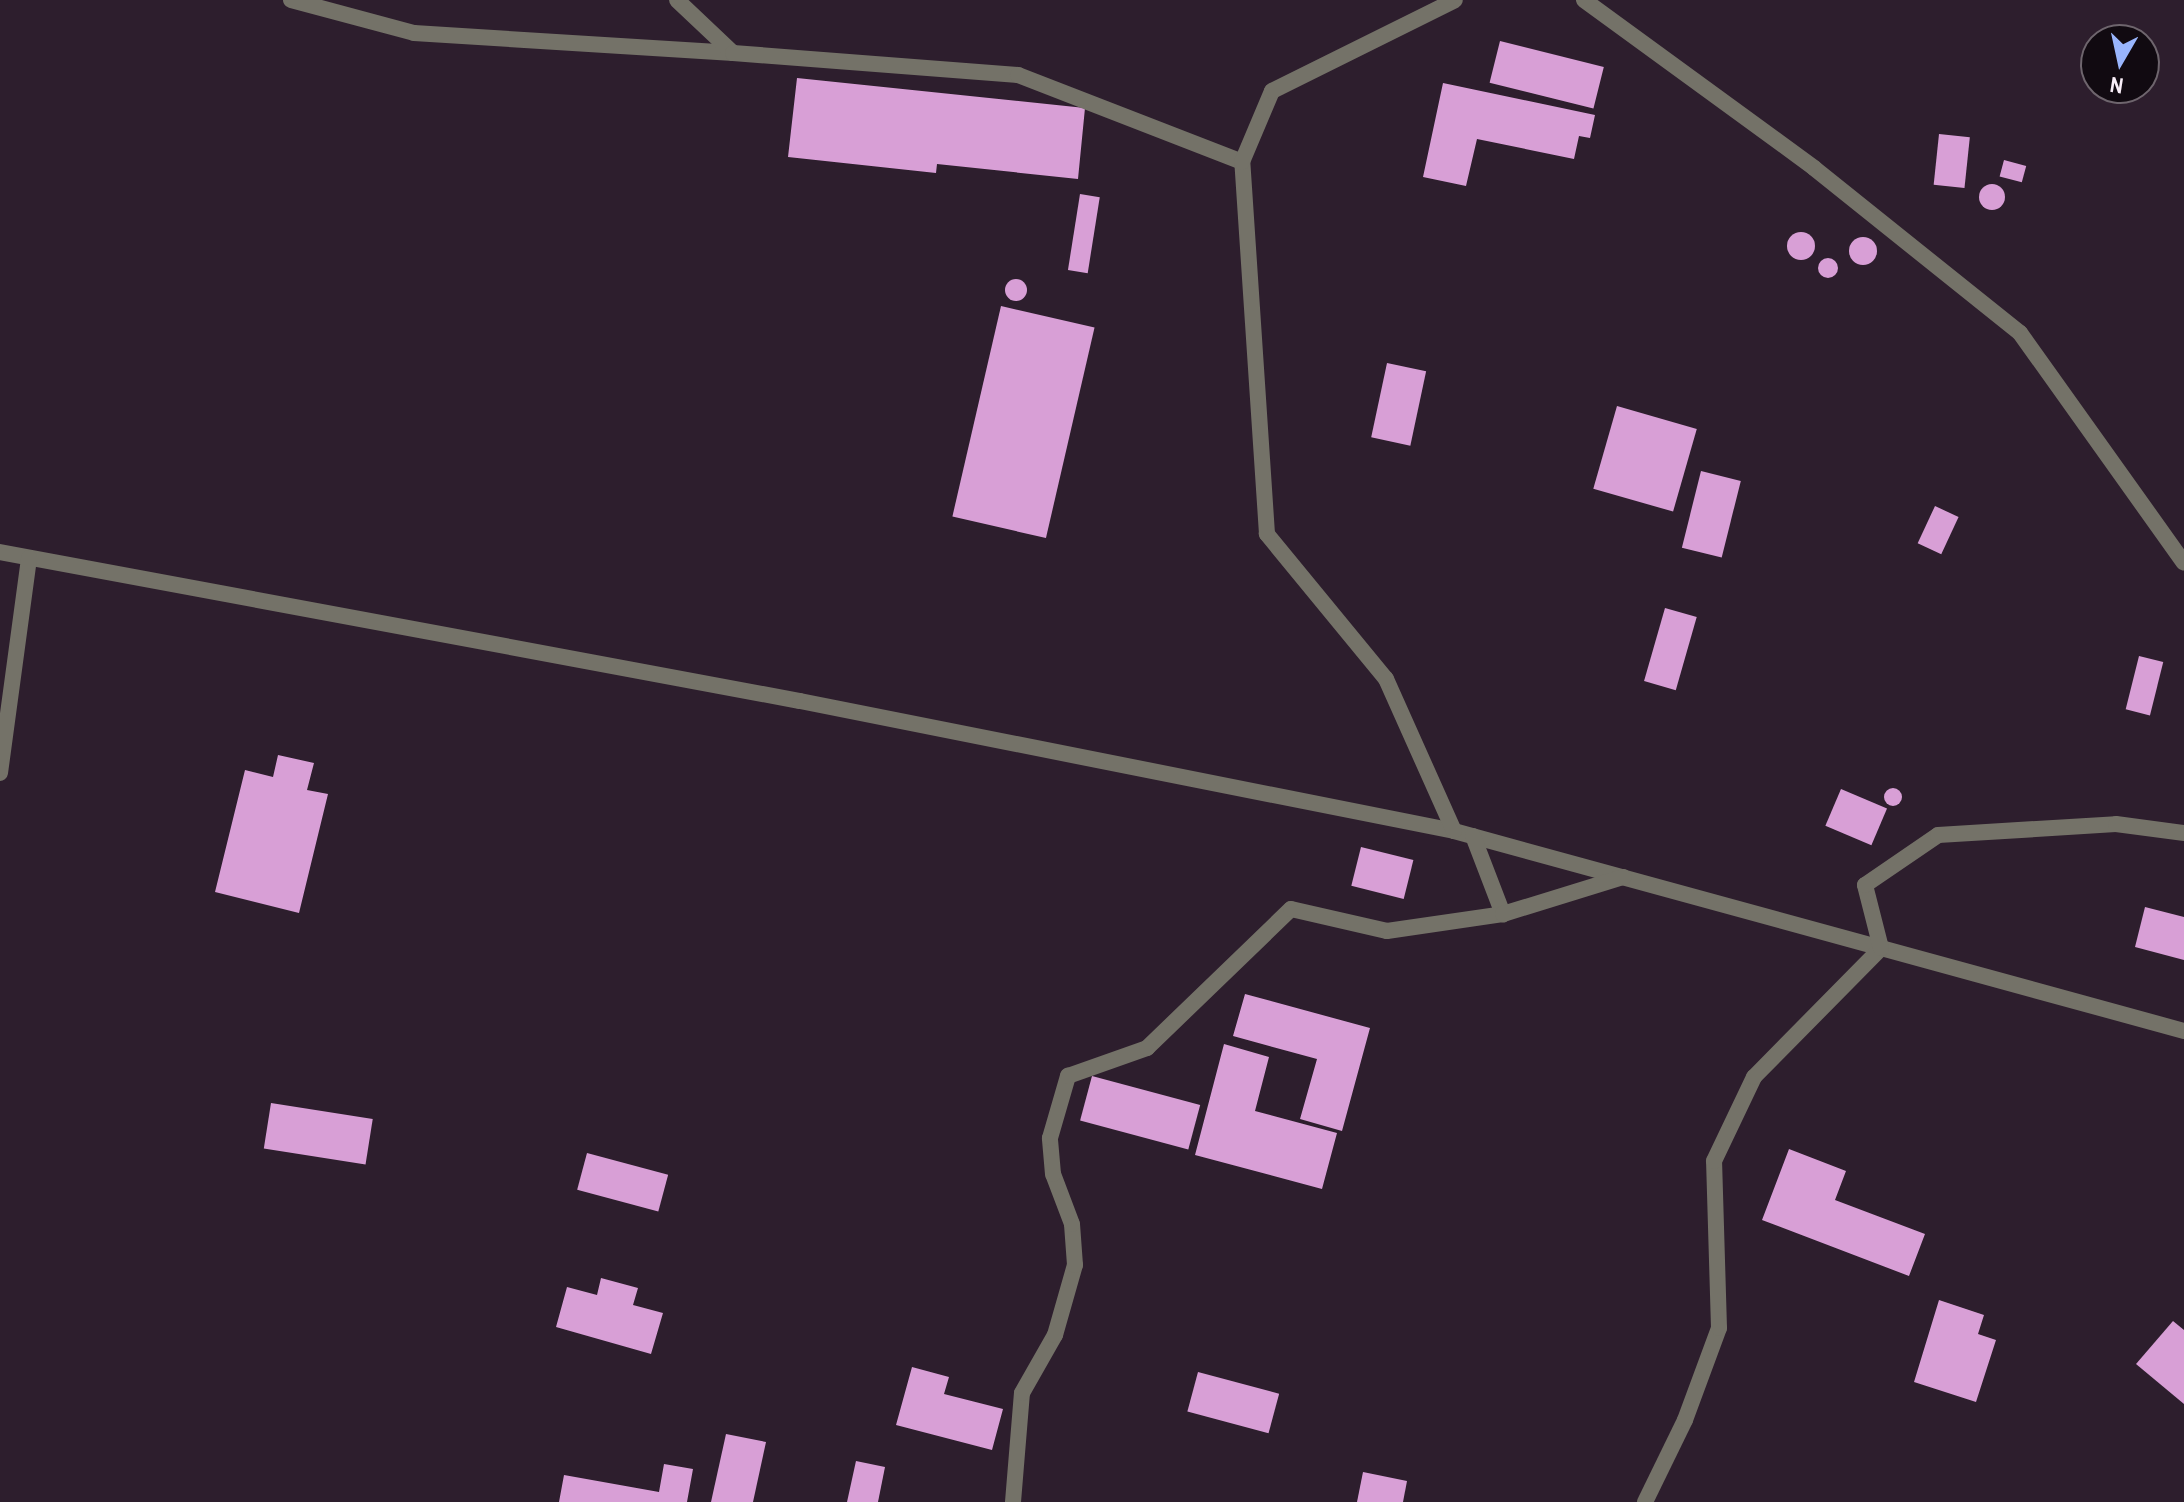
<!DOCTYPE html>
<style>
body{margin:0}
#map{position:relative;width:2184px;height:1502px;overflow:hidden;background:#2d1e2d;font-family:"Archivo Narrow",sans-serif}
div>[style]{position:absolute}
.building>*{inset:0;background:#d89fd6;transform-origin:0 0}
.round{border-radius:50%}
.street>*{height:16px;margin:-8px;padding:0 8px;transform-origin:8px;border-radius:8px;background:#747268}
span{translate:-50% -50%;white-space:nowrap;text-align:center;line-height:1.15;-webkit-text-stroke:8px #110a11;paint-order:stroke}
.north{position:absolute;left:2080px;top:24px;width:80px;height:80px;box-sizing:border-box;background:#110a11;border:2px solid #6e656d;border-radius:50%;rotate:189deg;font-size:22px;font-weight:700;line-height:32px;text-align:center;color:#f9eef8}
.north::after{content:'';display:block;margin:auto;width:28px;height:36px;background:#99b5fd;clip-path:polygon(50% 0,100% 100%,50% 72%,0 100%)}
</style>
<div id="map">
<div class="building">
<i style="left:1500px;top:41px;width:107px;height:43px;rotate:14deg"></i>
<i style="clip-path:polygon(797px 78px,1085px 108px,1078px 179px,937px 164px,936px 173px,788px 157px)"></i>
<i style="clip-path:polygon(1443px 83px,1595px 115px,1590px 138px,1579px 136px,1574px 159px,1477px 139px,1466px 186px,1423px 177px)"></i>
<i style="left:1939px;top:134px;width:31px;height:51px;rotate:6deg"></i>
<i style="left:2004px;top:160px;width:23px;height:17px;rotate:15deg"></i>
<i class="round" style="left:1979px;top:184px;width:26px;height:26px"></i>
<i style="left:1080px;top:194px;width:20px;height:77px;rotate:9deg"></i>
<i class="round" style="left:1787px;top:232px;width:28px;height:28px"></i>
<i class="round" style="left:1849px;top:237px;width:28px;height:28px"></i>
<i class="round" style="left:1818px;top:258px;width:20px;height:20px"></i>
<i class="round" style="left:1005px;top:279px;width:22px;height:22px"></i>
<i style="left:1001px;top:306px;width:96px;height:216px;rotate:13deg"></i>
<i style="left:1387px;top:363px;width:40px;height:76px;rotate:12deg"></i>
<i style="left:1617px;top:406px;width:83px;height:86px;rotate:16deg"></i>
<i style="left:1701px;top:471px;width:41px;height:79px;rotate:14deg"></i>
<i style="left:1935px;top:506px;width:26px;height:41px;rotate:25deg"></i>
<i style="left:1665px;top:608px;width:33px;height:76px;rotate:16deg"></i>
<i style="left:2139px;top:656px;width:25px;height:55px;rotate:14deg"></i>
<i style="clip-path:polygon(278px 755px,314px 763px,307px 790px,328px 794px,299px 913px,215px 892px,245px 770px,273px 777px)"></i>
<i class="round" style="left:1884px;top:788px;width:18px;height:18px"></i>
<i style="left:1841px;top:789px;width:50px;height:40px;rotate:23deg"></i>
<i style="left:1361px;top:847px;width:54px;height:40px;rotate:14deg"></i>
<i style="clip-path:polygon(2145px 907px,2184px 917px,2184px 960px,2135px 947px)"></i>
<i style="clip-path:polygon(1245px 994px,1370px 1028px,1342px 1131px,1300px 1119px,1317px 1059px,1233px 1036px)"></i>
<i style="clip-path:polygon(1224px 1044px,1269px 1057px,1255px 1111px,1337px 1133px,1322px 1189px,1195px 1155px)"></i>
<i style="left:1092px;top:1076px;width:112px;height:46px;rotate:15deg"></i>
<i style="left:271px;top:1103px;width:103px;height:46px;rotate:9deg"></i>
<i style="clip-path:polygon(1789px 1149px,1846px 1171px,1835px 1200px,1925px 1234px,1909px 1276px,1762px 1220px)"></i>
<i style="left:587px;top:1153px;width:84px;height:38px;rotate:15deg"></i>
<i style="clip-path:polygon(601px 1278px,638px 1288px,633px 1305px,663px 1313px,651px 1354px,556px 1327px,567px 1287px,597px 1295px)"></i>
<i style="clip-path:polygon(1939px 1300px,1984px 1315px,1978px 1334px,1996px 1340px,1976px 1402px,1914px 1382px)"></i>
<i style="clip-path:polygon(2173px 1321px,2184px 1330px,2184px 1404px,2136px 1364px)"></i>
<i style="clip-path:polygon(912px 1367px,949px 1377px,944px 1394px,1003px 1409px,992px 1450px,896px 1425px)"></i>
<i style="left:1198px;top:1372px;width:84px;height:41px;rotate:15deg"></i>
<i style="clip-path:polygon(726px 1434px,766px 1442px,753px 1502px,711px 1502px)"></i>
<i style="clip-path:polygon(856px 1461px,885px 1467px,878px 1502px,847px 1502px)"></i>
<i style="clip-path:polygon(664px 1464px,693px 1469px,687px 1502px,559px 1502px,564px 1475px,659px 1492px)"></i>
<i style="clip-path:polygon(1363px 1472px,1407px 1481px,1403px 1502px,1357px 1502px)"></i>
</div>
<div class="street">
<i style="left:291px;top:0;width:127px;rotate:15deg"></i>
<i style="left:414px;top:33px;width:320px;rotate:3.6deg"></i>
<i style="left:733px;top:53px;width:77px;rotate:-136.6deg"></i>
<i style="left:1584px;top:0;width:285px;rotate:36.1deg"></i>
<i style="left:1814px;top:168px;width:264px;rotate:38.7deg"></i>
<i style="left:2020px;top:333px;width:282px;rotate:54.5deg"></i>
<i style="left:733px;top:53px;width:286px;rotate:4.4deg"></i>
<i style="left:1018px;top:75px;width:240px;rotate:21.2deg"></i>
<i style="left:0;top:552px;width:814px;rotate:10.55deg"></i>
<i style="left:800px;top:701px;width:667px;rotate:11.24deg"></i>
<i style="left:1454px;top:831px;width:757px;rotate:15.32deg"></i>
<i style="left:0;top:773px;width:217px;rotate:-82.3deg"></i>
<i style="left:1454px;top:831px;width:167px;rotate:-114.1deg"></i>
<i style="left:1386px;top:679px;width:188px;rotate:-129.4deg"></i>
<i style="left:1267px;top:534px;width:373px;rotate:-93.8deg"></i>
<i style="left:1242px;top:162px;width:77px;rotate:-67.1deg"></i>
<i style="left:1272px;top:91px;width:204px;rotate:-26.4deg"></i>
<i style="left:1473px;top:836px;width:84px;rotate:69deg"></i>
<i style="left:1013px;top:1502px;width:109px;rotate:-85.3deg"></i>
<i style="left:1022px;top:1393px;width:67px;rotate:-60.4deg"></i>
<i style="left:1055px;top:1335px;width:73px;rotate:-74.1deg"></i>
<i style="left:1075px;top:1265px;width:41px;rotate:-94.2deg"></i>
<i style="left:1072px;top:1224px;width:53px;rotate:-110.8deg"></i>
<i style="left:1053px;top:1174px;width:36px;rotate:-95deg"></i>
<i style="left:1050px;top:1138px;width:65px;rotate:-73.8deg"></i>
<i style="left:1068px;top:1076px;width:84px;rotate:-19.5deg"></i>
<i style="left:1147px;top:1048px;width:200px;rotate:-44deg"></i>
<i style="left:1291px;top:909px;width:98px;rotate:12.9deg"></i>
<i style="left:1387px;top:931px;width:117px;rotate:-8.3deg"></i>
<i style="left:1503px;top:914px;width:126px;rotate:-17.1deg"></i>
<i style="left:1645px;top:1502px;width:91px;rotate:-64deg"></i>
<i style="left:1685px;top:1420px;width:98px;rotate:-69.7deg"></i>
<i style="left:1719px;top:1328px;width:167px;rotate:-91.7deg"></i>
<i style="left:1714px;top:1161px;width:93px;rotate:-64.5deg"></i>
<i style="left:1754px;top:1077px;width:181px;rotate:-45.4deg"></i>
<i style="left:1881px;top:948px;width:65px;rotate:-104.3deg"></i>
<i style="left:1865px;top:885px;width:88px;rotate:-34.4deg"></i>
<i style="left:1938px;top:835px;width:178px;rotate:-3.5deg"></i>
<i style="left:2116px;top:824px;width:69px;rotate:7.5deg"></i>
</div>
<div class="north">N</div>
</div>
